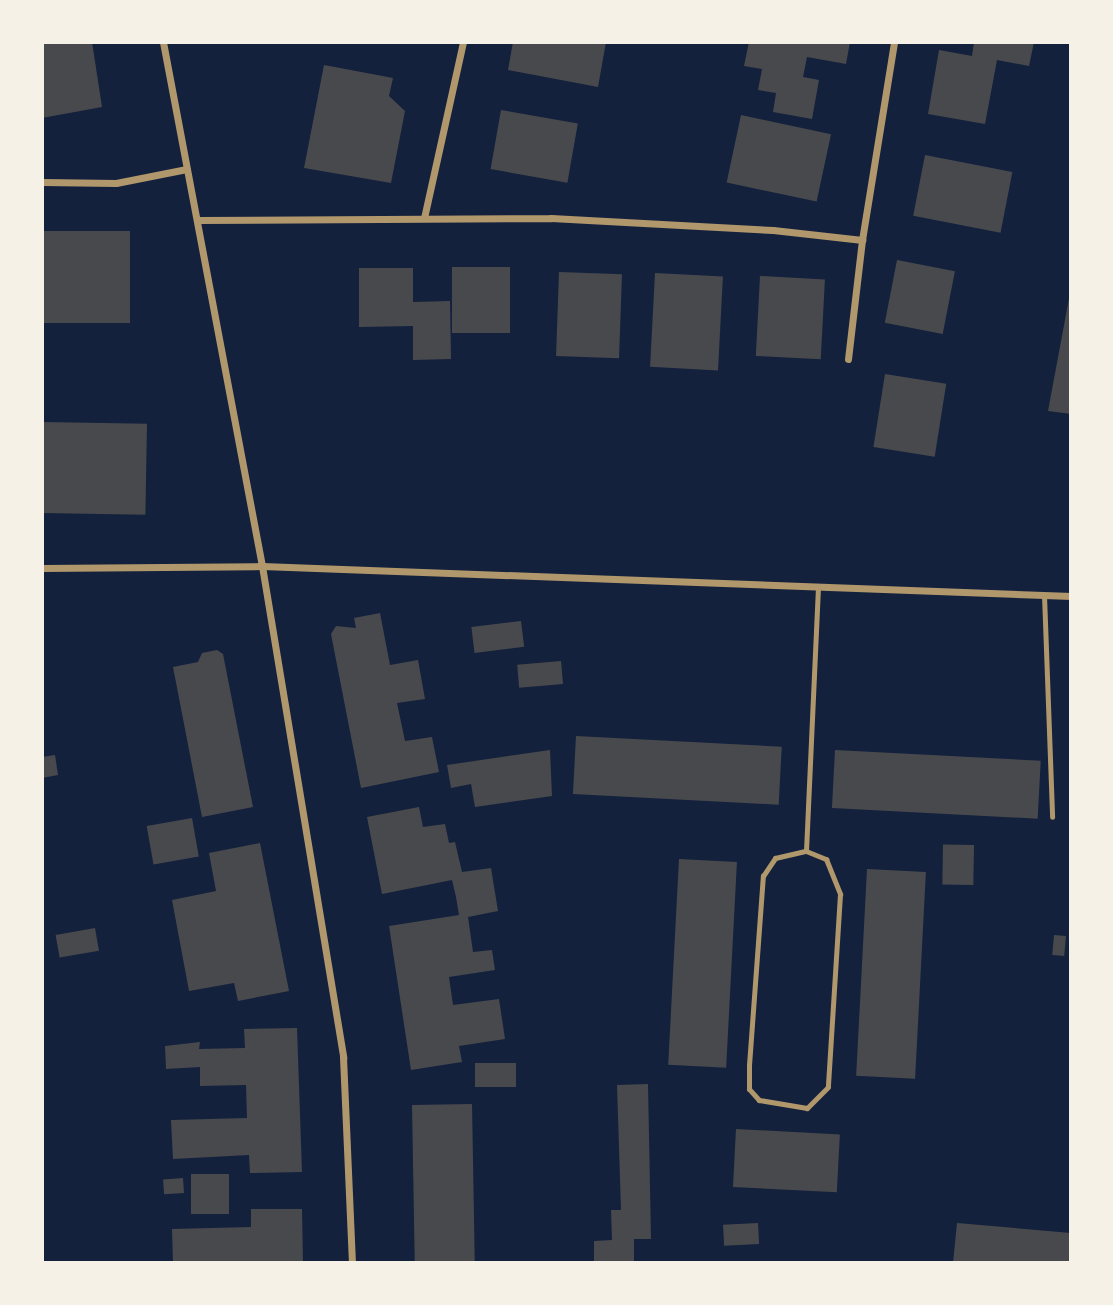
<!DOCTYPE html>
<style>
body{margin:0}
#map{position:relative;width:1113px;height:1305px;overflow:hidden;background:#14213d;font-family:"Open Sans",sans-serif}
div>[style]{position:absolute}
.building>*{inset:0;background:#48494c;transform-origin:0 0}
.service>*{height:5px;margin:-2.5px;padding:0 2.5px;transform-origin:2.5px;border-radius:2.5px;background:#b1986c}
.minor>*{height:7px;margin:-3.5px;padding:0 3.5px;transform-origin:3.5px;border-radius:3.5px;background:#b1986c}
span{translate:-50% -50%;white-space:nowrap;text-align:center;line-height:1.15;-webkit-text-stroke:5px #f6f1e7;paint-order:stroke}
.frame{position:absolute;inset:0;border:44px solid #f6f1e7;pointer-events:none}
</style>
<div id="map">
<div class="building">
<i style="clip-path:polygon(42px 42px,92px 42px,102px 107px,42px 118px)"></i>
<i style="clip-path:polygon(513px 42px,606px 42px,598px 87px,508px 70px)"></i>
<i style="clip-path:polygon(749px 42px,850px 42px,846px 64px,807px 57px,803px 77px,819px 80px,812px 119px,773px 112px,776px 93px,758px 90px,762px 69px,744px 66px)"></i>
<i style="clip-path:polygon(974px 42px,1034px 42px,1029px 66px,997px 60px,985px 124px,928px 114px,939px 50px,972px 56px)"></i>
<i style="clip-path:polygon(324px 65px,393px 78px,389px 96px,405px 111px,391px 183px,304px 168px)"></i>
<i style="left:501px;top:110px;width:78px;height:60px;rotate:10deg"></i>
<i style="left:741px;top:115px;width:92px;height:69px;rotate:12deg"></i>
<i style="left:925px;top:155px;width:89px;height:62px;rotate:11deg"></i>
<i style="left:42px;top:231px;width:88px;height:92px"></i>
<i style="left:897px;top:260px;width:59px;height:64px;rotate:11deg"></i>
<i style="left:452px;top:267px;width:58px;height:66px"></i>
<i style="clip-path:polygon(359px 268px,413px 268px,413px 302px,450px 301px,451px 359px,413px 360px,413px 326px,359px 327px)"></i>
<i style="left:559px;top:272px;width:63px;height:84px;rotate:2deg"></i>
<i style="left:655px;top:273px;width:68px;height:94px;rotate:3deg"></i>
<i style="left:760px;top:276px;width:65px;height:80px;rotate:3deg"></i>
<i style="clip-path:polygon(1070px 293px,1071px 293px,1071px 414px,1048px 411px)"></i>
<i style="left:885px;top:374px;width:62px;height:74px;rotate:9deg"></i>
<i style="left:42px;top:422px;width:105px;height:91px;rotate:1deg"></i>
<i style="clip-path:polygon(380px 613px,390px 665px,418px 660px,425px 699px,397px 703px,405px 741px,432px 737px,439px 772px,361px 788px,331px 634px,336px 626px,356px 628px,354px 618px)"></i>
<i style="left:521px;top:621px;width:26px;height:50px;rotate:83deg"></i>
<i style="clip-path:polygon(217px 650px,223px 654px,253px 807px,202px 817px,173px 667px,198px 662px,202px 653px)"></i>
<i style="left:561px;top:661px;width:23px;height:44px;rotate:85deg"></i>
<i style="left:576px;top:736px;width:206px;height:58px;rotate:3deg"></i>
<i style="clip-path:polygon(550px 750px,552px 796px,475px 807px,471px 784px,451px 788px,447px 765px)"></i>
<i style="left:835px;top:750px;width:206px;height:58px;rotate:3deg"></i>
<i style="clip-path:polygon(55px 755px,58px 775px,42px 778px,42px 757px)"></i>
<i style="clip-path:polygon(419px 807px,423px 827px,445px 824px,449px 843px,455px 842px,462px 872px,491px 868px,498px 911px,468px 917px,473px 952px,492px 950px,495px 970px,449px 977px,453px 1005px,499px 999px,505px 1039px,459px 1046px,462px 1062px,411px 1070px,389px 926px,459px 915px,456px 897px,452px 880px,382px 894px,367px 817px)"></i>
<i style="left:192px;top:818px;width:39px;height:46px;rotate:80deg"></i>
<i style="clip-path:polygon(260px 843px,289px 991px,238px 1001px,234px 983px,189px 991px,172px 900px,216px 891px,209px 853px)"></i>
<i style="left:974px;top:845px;width:40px;height:31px;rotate:91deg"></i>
<i style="left:679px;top:859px;width:58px;height:206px;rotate:3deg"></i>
<i style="left:867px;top:869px;width:59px;height:207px;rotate:3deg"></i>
<i style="left:95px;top:928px;width:23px;height:40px;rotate:80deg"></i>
<i style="left:1054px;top:935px;width:12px;height:20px;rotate:5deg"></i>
<i style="clip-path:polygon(297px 1028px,302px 1172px,250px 1173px,249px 1155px,173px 1159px,171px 1120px,247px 1118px,246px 1085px,200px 1086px,200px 1067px,166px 1069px,165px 1046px,200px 1042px,199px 1049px,245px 1048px,244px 1029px)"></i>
<i style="left:475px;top:1063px;width:41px;height:24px"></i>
<i style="clip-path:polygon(648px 1084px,651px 1239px,634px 1239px,634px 1263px,594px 1263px,594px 1241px,612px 1240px,611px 1210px,621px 1210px,617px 1085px)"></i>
<i style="left:472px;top:1104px;width:159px;height:60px;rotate:89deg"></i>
<i style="left:736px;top:1129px;width:104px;height:58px;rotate:3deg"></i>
<i style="left:191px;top:1174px;width:38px;height:40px"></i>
<i style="left:183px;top:1178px;width:15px;height:20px;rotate:86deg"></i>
<i style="clip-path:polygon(251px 1209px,302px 1209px,303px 1263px,173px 1263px,172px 1229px,251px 1227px)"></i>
<i style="left:758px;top:1223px;width:21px;height:35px;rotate:87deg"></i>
<i style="clip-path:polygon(957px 1223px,1071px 1233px,1071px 1263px,953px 1263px)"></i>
</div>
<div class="service">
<i style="left:1044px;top:595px;width:222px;rotate:87.9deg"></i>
<i style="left:806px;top:851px;width:22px;rotate:22deg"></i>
<i style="left:826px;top:859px;width:38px;rotate:68deg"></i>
<i style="left:840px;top:894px;width:193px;rotate:93.6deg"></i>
<i style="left:828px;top:1087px;width:30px;rotate:135deg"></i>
<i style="left:807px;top:1108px;width:49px;rotate:-170.5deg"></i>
<i style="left:759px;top:1100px;width:15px;rotate:-132deg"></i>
<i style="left:749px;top:1089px;width:24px;rotate:-90deg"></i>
<i style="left:749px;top:1065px;width:190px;rotate:-85.8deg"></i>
<i style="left:763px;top:876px;width:22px;rotate:-56deg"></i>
<i style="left:775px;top:858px;width:32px;rotate:-13deg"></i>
<i style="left:806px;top:851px;width:264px;rotate:-87.4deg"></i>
</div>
<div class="minor">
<i style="left:163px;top:42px;width:533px;rotate:79.3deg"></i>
<i style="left:262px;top:566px;width:498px;rotate:80.6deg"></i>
<i style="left:343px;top:1057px;width:206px;rotate:87.5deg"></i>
<i style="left:42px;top:182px;width:74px;rotate:0.8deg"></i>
<i style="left:116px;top:183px;width:72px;rotate:-11.2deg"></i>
<i style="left:424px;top:218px;width:180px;rotate:-77.5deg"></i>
<i style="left:197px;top:220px;width:354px;rotate:-0.3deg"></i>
<i style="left:551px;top:218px;width:222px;rotate:3.1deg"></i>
<i style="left:773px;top:230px;width:90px;rotate:6.4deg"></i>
<i style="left:848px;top:359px;width:120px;rotate:-83.3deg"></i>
<i style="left:862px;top:240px;width:201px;rotate:-80.8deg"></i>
<i style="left:42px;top:568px;width:220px;rotate:-0.5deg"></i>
<i style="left:262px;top:566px;width:810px;rotate:2.12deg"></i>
</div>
<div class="frame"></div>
</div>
